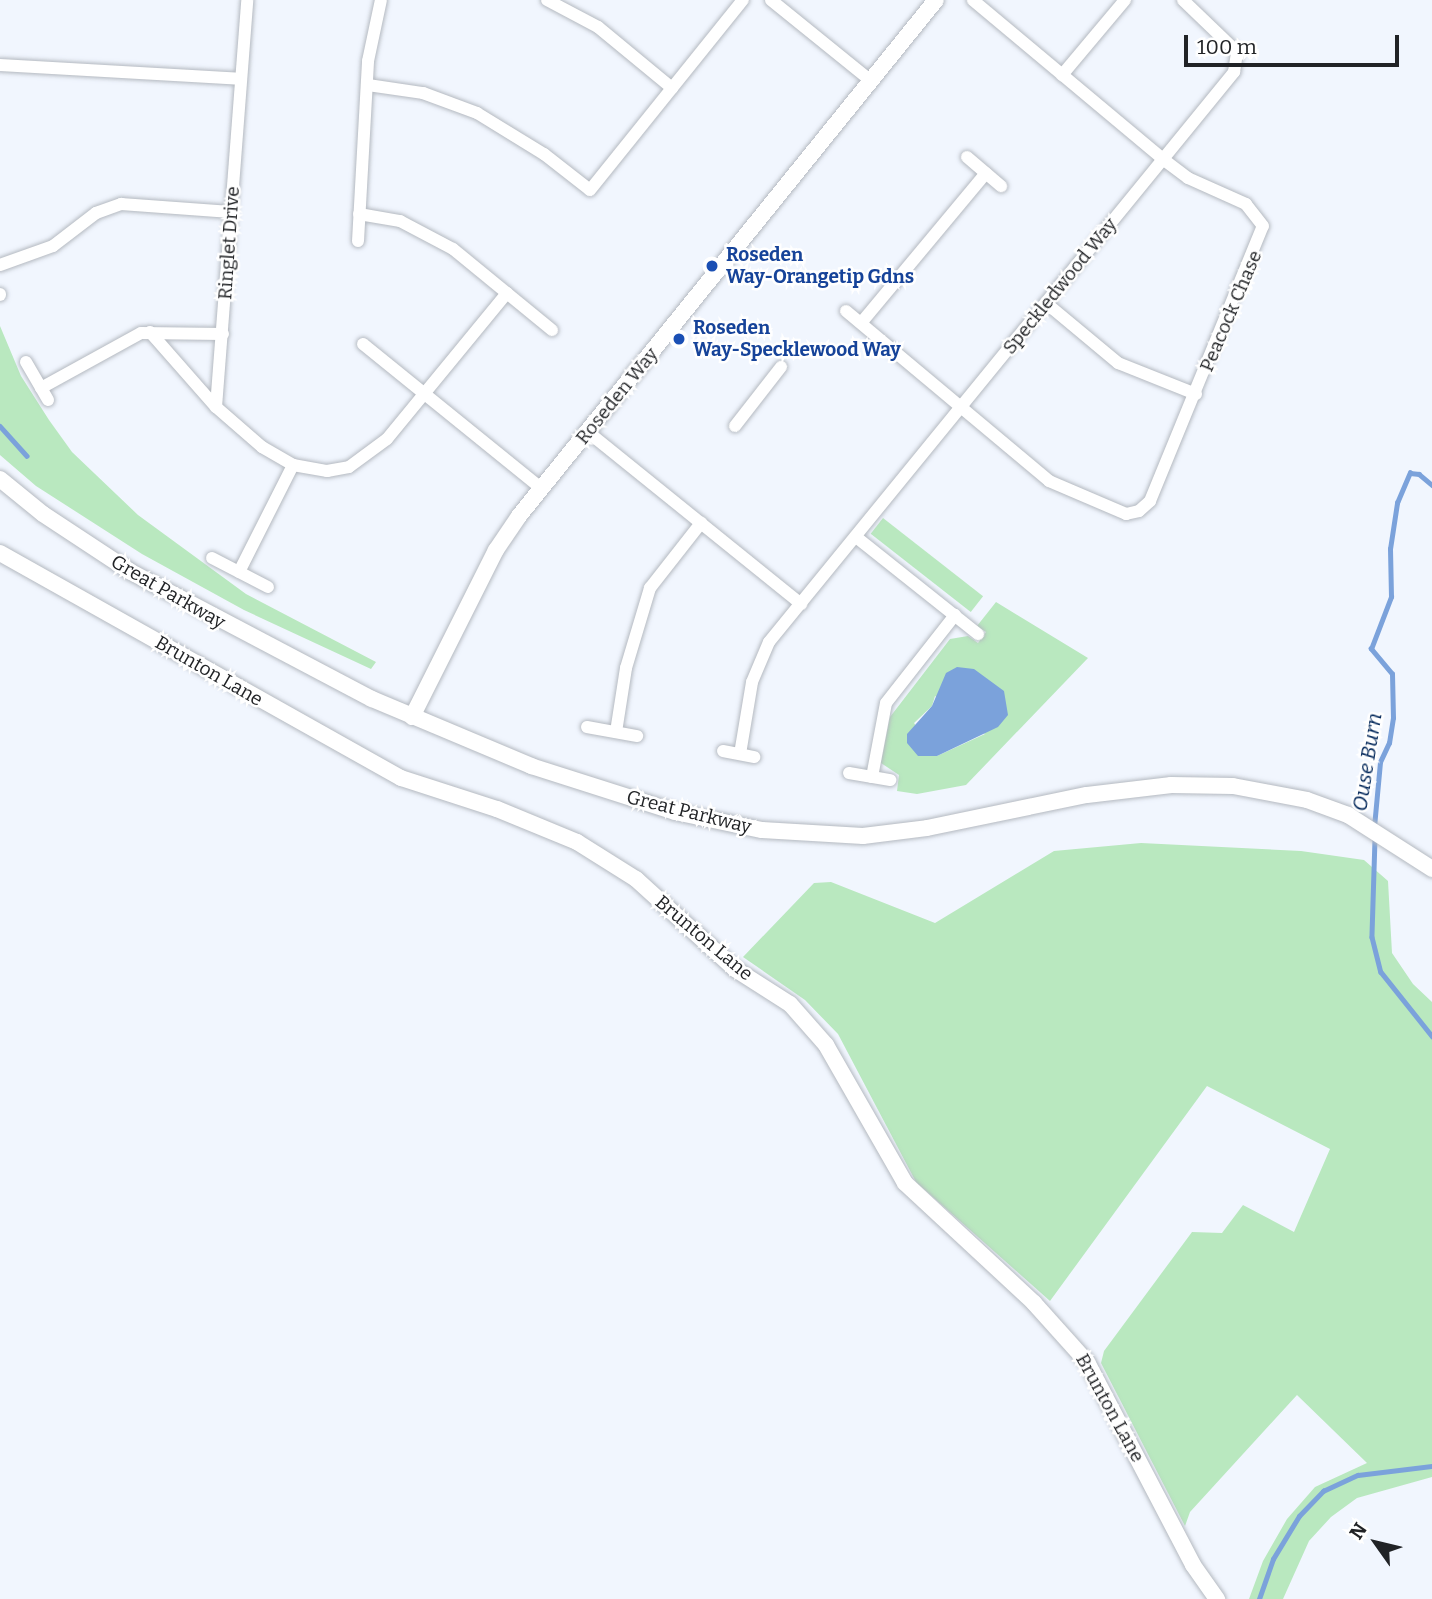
<!DOCTYPE html>
<style>
body{margin:0}
#map{position:relative;width:1432px;height:1599px;overflow:hidden;background:#f1f6fe;font-family:Bitter,serif}
div>[style]{position:absolute}
.green>*{inset:0;background:#b9e8bf;transform-origin:0 0}
.water>*{inset:0;background:#7ba2db}
.stream>*{height:4.5px;margin:-2.25px;padding:0 2.25px;transform-origin:2.25px;border-radius:2.25px;background:#7ba2db}
.roads{filter:drop-shadow(0 0 2px #b4b9c0) drop-shadow(0 0 2px #b4b9c0)}
.minor>*{height:12px;margin:-6px;padding:0 6px;transform-origin:6px;border-radius:6px;background:#fff}
.tertiary>*{height:16px;margin:-8px;padding:0 8px;transform-origin:8px;border-radius:8px;background:#fff}
.dots>*{width:19px;height:19px;translate:-50% -50%;box-sizing:border-box;border:4px solid #fff;border-radius:50%}
span{translate:-50% -50%;white-space:nowrap;text-align:center;line-height:1.15;-webkit-text-stroke:5px #fff;paint-order:stroke}
.street-label{font-size:19px;color:#212326}
.transit-label{font-size:19px;color:#164399;font-weight:700}
.left{translate:0 -50%;text-align:left}
.water-label{font-size:21px;color:#012659;font-style:italic}
.north{position:absolute;left:1341px;top:1508px;width:70px;height:70px;-webkit-text-stroke:5px #fff;paint-order:stroke;rotate:304deg;font-size:19px;font-weight:700;line-height:28px;text-align:center;color:#212326}
.north::after{content:'';display:block;margin:auto;width:24px;height:32px;background:#212326;clip-path:polygon(50% 0,100% 100%,50% 72%,0 100%)}
.scale{position:absolute;left:1184px;top:35px;width:215px;height:32px;box-sizing:border-box;border:4px solid #212326;border-top:0;padding-left:9px;font-size:21px;line-height:24px;white-space:nowrap;color:#212326;-webkit-text-stroke:5px #fff;paint-order:stroke}
</style>
<div id="map">
<div class="green">
<i style="clip-path:polygon(0 326px,21px 376px,49px 420px,72px 452px,138px 515px,246px 594px,376px 662px,371px 669px,244px 610px,142px 554px,36px 486px,0 455px)"></i>
<i style="left:883px;top:518px;width:127px;height:20px;rotate:38deg"></i>
<i style="clip-path:polygon(evenodd,996px 602px,1088px 658px,966px 785px,917px 794px,897px 791px,899px 775px,881px 763px,890px 717px,950px 639px,968px 636px,978px 643px,986px 632px,977px 626px,996px 602px,935px 696px,985px 734px,937px 756px,914px 723px,932px 706px,935px 696px)"></i>
<i style="clip-path:polygon(1141px 843px,1301px 851px,1364px 860px,1388px 881px,1392px 953px,1413px 984px,1432px 1002px,1432px 1477px,1357px 1498px,1331px 1517px,1309px 1541px,1283px 1599px,1249px 1599px,1263px 1561px,1287px 1519px,1315px 1487px,1367px 1463px,1297px 1395px,1190px 1512px,1185px 1526px,1101px 1363px,1104px 1351px,1192px 1232px,1222px 1233px,1243px 1205px,1294px 1232px,1330px 1149px,1207px 1086px,1050px 1301px,916px 1182px,838px 1034px,805px 1000px,743px 957px,814px 883px,831px 882px,935px 923px,1054px 851px)"></i>
</div>
<div class="water">
<i style="clip-path:polygon(957px 667px,974px 669px,1004px 691px,1008px 715px,998px 727px,937px 756px,918px 756px,907px 743px,907px 734px,932px 706px,946px 673px)"></i>
</div>
<div class="stream">
<i style="left:0;top:426px;width:40px;rotate:48deg"></i>
<i style="left:1374px;top:827px;width:65px;rotate:-84.7deg"></i>
<i style="left:1380px;top:762px;width:21px;rotate:-65deg"></i>
<i style="left:1389px;top:743px;width:25px;rotate:-81deg"></i>
<i style="left:1393px;top:718px;width:44px;rotate:-91.3deg"></i>
<i style="left:1392px;top:674px;width:33px;rotate:-130deg"></i>
<i style="left:1371px;top:649px;width:56px;rotate:-69deg"></i>
<i style="left:1391px;top:597px;width:48px;rotate:-91.2deg"></i>
<i style="left:1390px;top:549px;width:47px;rotate:-81.3deg"></i>
<i style="left:1397px;top:503px;width:33px;rotate:-67deg"></i>
<i style="left:1410px;top:473px;width:9px;rotate:6deg"></i>
<i style="left:1419px;top:474px;width:17px;rotate:40deg"></i>
<i style="left:1375px;top:839px;width:98px;rotate:91.8deg"></i>
<i style="left:1372px;top:937px;width:36px;rotate:76deg"></i>
<i style="left:1381px;top:972px;width:82px;rotate:51.4deg"></i>
<i style="left:1259px;top:1599px;width:42px;rotate:-70.7deg"></i>
<i style="left:1273px;top:1559px;width:50px;rotate:-58.8deg"></i>
<i style="left:1299px;top:1516px;width:35px;rotate:-46deg"></i>
<i style="left:1323px;top:1491px;width:38px;rotate:-25deg"></i>
<i style="left:1358px;top:1475px;width:75px;rotate:-6.9deg"></i>
</div>
<div class="roads">
<div class="minor">
<i style="left:547px;top:0;width:58px;rotate:27.9deg"></i>
<i style="left:598px;top:27px;width:96px;rotate:39.5deg"></i>
<i style="left:771px;top:0;width:129px;rotate:39deg"></i>
<i style="left:0;top:65px;width:240px;rotate:3.3deg"></i>
<i style="left:1062px;top:75px;width:98px;rotate:-50deg"></i>
<i style="left:368px;top:85px;width:56px;rotate:8.3deg"></i>
<i style="left:423px;top:93px;width:58px;rotate:20.3deg"></i>
<i style="left:477px;top:113px;width:79px;rotate:31.5deg"></i>
<i style="left:544px;top:154px;width:58px;rotate:38deg"></i>
<i style="left:590px;top:190px;width:244px;rotate:-51.2deg"></i>
<i style="left:967px;top:157px;width:45px;rotate:40.5deg"></i>
<i style="left:359px;top:214px;width:42px;rotate:9.7deg"></i>
<i style="left:400px;top:221px;width:60px;rotate:27.8deg"></i>
<i style="left:453px;top:249px;width:128px;rotate:39.3deg"></i>
<i style="left:358px;top:241px;width:180px;rotate:-86.8deg"></i>
<i style="left:368px;top:61px;width:62px;rotate:-78deg"></i>
<i style="left:0;top:265px;width:56px;rotate:-19.7deg"></i>
<i style="left:53px;top:246px;width:54px;rotate:-37.5deg"></i>
<i style="left:96px;top:213px;width:27px;rotate:-20deg"></i>
<i style="left:121px;top:204px;width:110px;rotate:4.2deg"></i>
<i style="left:0;top:294px;width:1px;rotate:90deg"></i>
<i style="left:1046px;top:303px;width:94px;rotate:39.8deg"></i>
<i style="left:1118px;top:363px;width:84px;rotate:21.7deg"></i>
<i style="left:846px;top:311px;width:265px;rotate:39.9deg"></i>
<i style="left:1049px;top:481px;width:84px;rotate:23.2deg"></i>
<i style="left:1126px;top:514px;width:13px;rotate:-13deg"></i>
<i style="left:1139px;top:511px;width:15px;rotate:-42deg"></i>
<i style="left:1150px;top:501px;width:297px;rotate:-67.7deg"></i>
<i style="left:1263px;top:226px;width:28px;rotate:-128deg"></i>
<i style="left:1246px;top:204px;width:64px;rotate:-155.9deg"></i>
<i style="left:1188px;top:178px;width:31px;rotate:-143deg"></i>
<i style="left:1163px;top:159px;width:248px;rotate:-140.1deg"></i>
<i style="left:861px;top:323px;width:195px;rotate:-50.2deg"></i>
<i style="left:150px;top:332px;width:100px;rotate:48.7deg"></i>
<i style="left:216px;top:407px;width:61px;rotate:41deg"></i>
<i style="left:262px;top:447px;width:36px;rotate:30deg"></i>
<i style="left:293px;top:465px;width:35px;rotate:10deg"></i>
<i style="left:327px;top:471px;width:22px;rotate:-10deg"></i>
<i style="left:349px;top:467px;width:47px;rotate:-36.4deg"></i>
<i style="left:387px;top:439px;width:189px;rotate:-50.6deg"></i>
<i style="left:363px;top:344px;width:230px;rotate:39deg"></i>
<i style="left:26px;top:362px;width:44px;rotate:59.9deg"></i>
<i style="left:41px;top:388px;width:114px;rotate:-28.8deg"></i>
<i style="left:141px;top:333px;width:82px;rotate:0.7deg"></i>
<i style="left:216px;top:407px;width:408px;rotate:-85.6deg"></i>
<i style="left:735px;top:426px;width:75px;rotate:-52.1deg"></i>
<i style="left:588px;top:432px;width:274px;rotate:38.9deg"></i>
<i style="left:856px;top:537px;width:156px;rotate:38.5deg"></i>
<i style="left:212px;top:558px;width:63px;rotate:27.4deg"></i>
<i style="left:239px;top:572px;width:120px;rotate:-63.2deg"></i>
<i style="left:587px;top:727px;width:51px;rotate:10.2deg"></i>
<i style="left:616px;top:732px;width:65px;rotate:-81.1deg"></i>
<i style="left:626px;top:668px;width:84px;rotate:-73.3deg"></i>
<i style="left:650px;top:588px;width:83px;rotate:-51.9deg"></i>
<i style="left:723px;top:751px;width:32px;rotate:11deg"></i>
<i style="left:740px;top:754px;width:73px;rotate:-80.5deg"></i>
<i style="left:752px;top:682px;width:43px;rotate:-67deg"></i>
<i style="left:769px;top:642px;width:736px;rotate:-50.79deg"></i>
<i style="left:1234px;top:72px;width:20px;rotate:-81deg"></i>
<i style="left:1237px;top:52px;width:75px;rotate:-136.1deg"></i>
<i style="left:849px;top:773px;width:42px;rotate:9.7deg"></i>
<i style="left:872px;top:777px;width:75px;rotate:-79.3deg"></i>
<i style="left:886px;top:703px;width:112px;rotate:-51.9deg"></i>
</div>
<div class="tertiary">
<i style="left:0;top:479px;width:55px;rotate:39.1deg"></i>
<i style="left:43px;top:514px;width:105px;rotate:33.4deg"></i>
<i style="left:131px;top:572px;width:272px;rotate:27.8deg"></i>
<i style="left:372px;top:699px;width:173px;rotate:22.8deg"></i>
<i style="left:531px;top:766px;width:151px;rotate:17.7deg"></i>
<i style="left:675px;top:812px;width:89px;rotate:11.7deg"></i>
<i style="left:762px;top:830px;width:101px;rotate:3.4deg"></i>
<i style="left:863px;top:836px;width:64px;rotate:-7.1deg"></i>
<i style="left:927px;top:828px;width:163px;rotate:-11.7deg"></i>
<i style="left:1087px;top:795px;width:85px;rotate:-6.8deg"></i>
<i style="left:1171px;top:785px;width:62px;rotate:0.9deg"></i>
<i style="left:1233px;top:786px;width:75px;rotate:10.7deg"></i>
<i style="left:1307px;top:800px;width:44px;rotate:20.1deg"></i>
<i style="left:1348px;top:815px;width:100px;rotate:32.7deg"></i>
<i style="left:0;top:553px;width:460px;rotate:29.3deg"></i>
<i style="left:401px;top:778px;width:101px;rotate:17.9deg"></i>
<i style="left:497px;top:809px;width:87px;rotate:22.4deg"></i>
<i style="left:577px;top:842px;width:70px;rotate:32.1deg"></i>
<i style="left:636px;top:879px;width:134px;rotate:42.3deg"></i>
<i style="left:735px;top:969px;width:65px;rotate:32.5deg"></i>
<i style="left:790px;top:1004px;width:55px;rotate:48.7deg"></i>
<i style="left:826px;top:1045px;width:159px;rotate:60.2deg"></i>
<i style="left:905px;top:1183px;width:176px;rotate:42.9deg"></i>
<i style="left:1034px;top:1303px;width:79px;rotate:48.1deg"></i>
<i style="left:1087px;top:1362px;width:229px;rotate:62.4deg"></i>
<i style="left:1193px;top:1565px;width:42px;rotate:54.8deg"></i>
<i style="left:412px;top:717px;width:187px;rotate:-63.3deg"></i>
<i style="left:496px;top:550px;width:41px;rotate:-55.9deg"></i>
<i style="left:519px;top:516px;width:663px;rotate:-51.06deg"></i>
</div>
</div>
<div class="dots">
<i style="left:712px;top:266px;background:#1a4fb4"></i>
<i style="left:679px;top:339px;background:#1a4fb4"></i>
</div>
<div class="street-label">
<span style="left:229px;top:243px;rotate:-86deg">Ringlet Drive</span>
<span style="left:1060px;top:286px;rotate:-51deg">Speckledwood Way</span>
<span style="left:1231px;top:311px;rotate:-67deg">Peacock Chase</span>
<span style="left:617px;top:396px;rotate:-51deg">Roseden Way</span>
<span style="left:168px;top:592px;rotate:30deg">Great Parkway</span>
<span style="left:209px;top:671px;rotate:30deg">Brunton Lane</span>
<span style="left:689px;top:812px;rotate:14deg">Great Parkway</span>
<span style="left:704px;top:938px;rotate:40deg">Brunton Lane</span>
<span style="left:1110px;top:1408px;rotate:61deg">Brunton Lane</span>
</div>
<div class="transit-label">
<span class="left" style="left:726px;top:266px">Roseden<br>Way-Orangetip Gdns</span>
<span class="left" style="left:693px;top:339px">Roseden<br>Way-Specklewood Way</span>
</div>
<div class="water-label">
<span style="left:1367px;top:762px;rotate:-81deg">Ouse Burn</span>
</div>
<div class="north">N</div>
<div class="scale">100 m</div>
</div>
